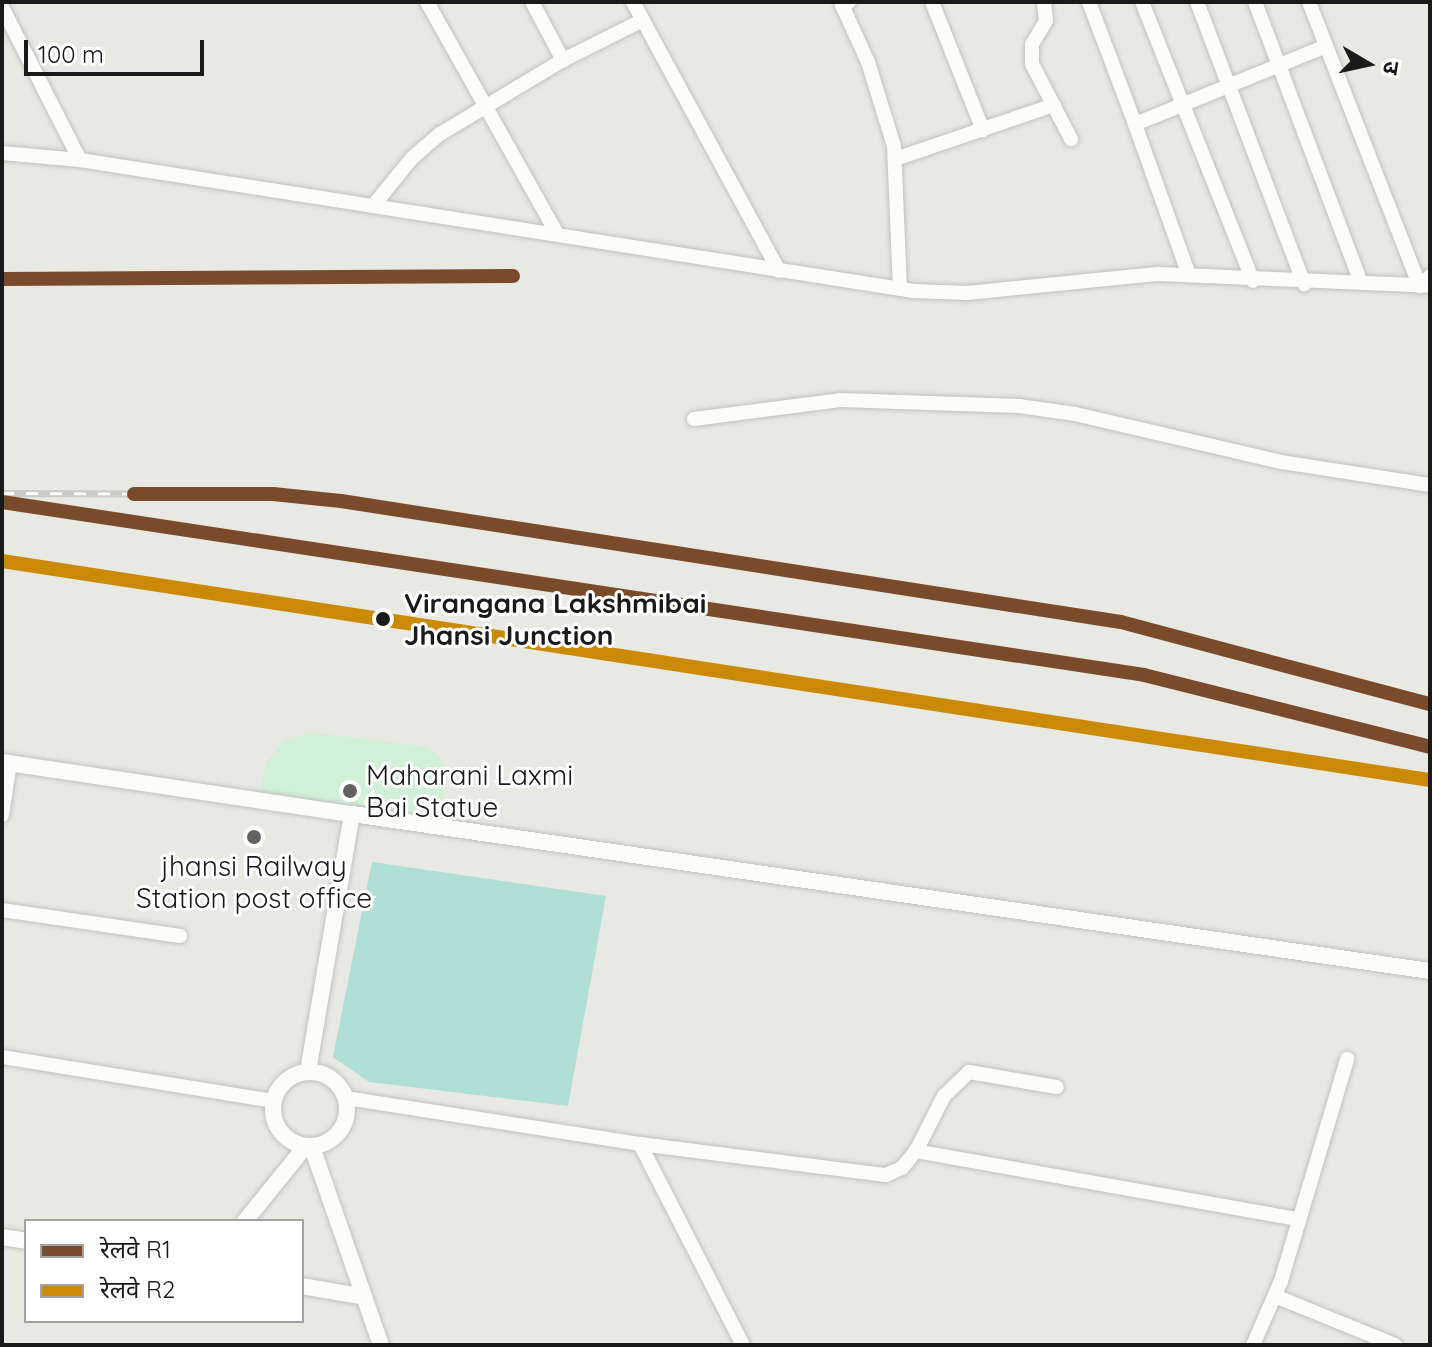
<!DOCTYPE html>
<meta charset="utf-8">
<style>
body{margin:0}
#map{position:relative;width:1432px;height:1347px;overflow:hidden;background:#e9e9e3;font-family:Quicksand,"Noto Sans Devanagari",sans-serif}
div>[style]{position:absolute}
.park>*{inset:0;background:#d1f0d8}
.pitch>*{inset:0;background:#b0e0d5}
.roads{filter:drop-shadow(0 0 2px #c1c1bf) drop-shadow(0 0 2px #c1c1bf)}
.minor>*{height:14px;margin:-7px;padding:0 7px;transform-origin:7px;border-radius:7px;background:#fcfcfb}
.tertiary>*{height:16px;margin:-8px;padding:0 8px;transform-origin:8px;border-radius:8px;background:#fcfcfb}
.tertiary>.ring{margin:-8px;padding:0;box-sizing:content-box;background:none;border:16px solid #fcfcfb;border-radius:50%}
.rail>*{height:7px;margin-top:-3.5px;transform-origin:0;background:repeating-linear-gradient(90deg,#fff 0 12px,#c9c9c8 0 24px);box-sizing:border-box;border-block:2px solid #c9c9c8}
.rail-1>*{height:14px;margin:-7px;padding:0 7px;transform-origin:7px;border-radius:7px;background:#7a4b2a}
.rail-2>*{height:14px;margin:-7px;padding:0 7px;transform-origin:7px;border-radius:7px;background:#cb8a05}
.dots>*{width:22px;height:22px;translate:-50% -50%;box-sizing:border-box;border:4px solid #fff;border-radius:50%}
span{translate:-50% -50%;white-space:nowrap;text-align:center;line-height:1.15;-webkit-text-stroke:6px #fff;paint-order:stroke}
.stop-label{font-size:28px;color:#1a1a1a;font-weight:700}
.left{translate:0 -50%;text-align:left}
.poi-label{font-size:28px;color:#1a1a1a}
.frame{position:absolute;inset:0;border:4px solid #1a1a1a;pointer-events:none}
.legend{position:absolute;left:24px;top:1219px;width:280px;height:104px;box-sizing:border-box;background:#fff;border:2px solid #a3a3a3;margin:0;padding:10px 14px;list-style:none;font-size:24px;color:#1a1a1a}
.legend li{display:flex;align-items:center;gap:16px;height:40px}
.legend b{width:40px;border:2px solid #a3a3a3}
.north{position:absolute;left:1328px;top:24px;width:80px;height:80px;-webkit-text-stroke:6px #fff;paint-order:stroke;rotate:99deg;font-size:22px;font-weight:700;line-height:32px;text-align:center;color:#1a1a1a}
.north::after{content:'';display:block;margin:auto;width:28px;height:36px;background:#1a1a1a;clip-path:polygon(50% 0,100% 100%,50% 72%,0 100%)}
.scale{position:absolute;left:24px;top:40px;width:180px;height:36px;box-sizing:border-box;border:4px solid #1a1a1a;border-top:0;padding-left:10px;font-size:24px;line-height:28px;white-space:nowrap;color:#1a1a1a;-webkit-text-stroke:6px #fff;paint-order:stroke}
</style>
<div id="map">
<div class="park">
<i style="clip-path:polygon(309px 732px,428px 747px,441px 758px,446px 774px,442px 810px,433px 818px,260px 794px,265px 764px,283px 742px)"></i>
</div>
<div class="pitch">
<i style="clip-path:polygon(372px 862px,606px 896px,568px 1106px,369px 1082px,333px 1057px)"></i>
</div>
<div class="roads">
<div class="minor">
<i style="left:427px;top:2px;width:267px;rotate:60.7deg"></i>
<i style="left:532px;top:2px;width:66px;rotate:61.9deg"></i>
<i style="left:633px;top:2px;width:306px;rotate:61.5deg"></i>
<i style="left:849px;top:2px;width:8px;rotate:157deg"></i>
<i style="left:842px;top:5px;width:63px;rotate:65.5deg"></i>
<i style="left:868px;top:62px;width:88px;rotate:72.8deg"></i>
<i style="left:894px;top:146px;width:143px;rotate:87.6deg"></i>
<i style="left:932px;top:2px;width:138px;rotate:68.3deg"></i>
<i style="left:1044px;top:2px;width:19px;rotate:84deg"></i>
<i style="left:1046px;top:21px;width:27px;rotate:121deg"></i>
<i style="left:1032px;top:44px;width:20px;rotate:90deg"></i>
<i style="left:1032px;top:64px;width:85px;rotate:62.5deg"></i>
<i style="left:1089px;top:2px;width:130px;rotate:69.3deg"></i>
<i style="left:1142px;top:2px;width:300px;rotate:68.3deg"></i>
<i style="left:1197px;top:2px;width:302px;rotate:69.2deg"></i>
<i style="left:1255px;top:2px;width:300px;rotate:69.3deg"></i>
<i style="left:1309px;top:2px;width:305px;rotate:68.7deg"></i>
<i style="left:1420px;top:286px;width:14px;rotate:-45deg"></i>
<i style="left:2px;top:7px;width:172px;rotate:63deg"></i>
<i style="left:2px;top:153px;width:78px;rotate:5.1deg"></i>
<i style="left:80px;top:160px;width:844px;rotate:8.93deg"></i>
<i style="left:914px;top:291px;width:53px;rotate:2.2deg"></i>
<i style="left:967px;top:293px;width:193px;rotate:-5.7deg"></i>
<i style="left:1159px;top:274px;width:271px;rotate:2.5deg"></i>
<i style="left:895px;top:159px;width:168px;rotate:-18.8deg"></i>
<i style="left:373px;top:206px;width:62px;rotate:-50.9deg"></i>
<i style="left:412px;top:158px;width:37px;rotate:-41deg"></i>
<i style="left:440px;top:134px;width:144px;rotate:-31deg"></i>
<i style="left:563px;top:60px;width:89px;rotate:-26.6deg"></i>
<i style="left:1189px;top:275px;width:160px;rotate:-109.7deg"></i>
<i style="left:1135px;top:124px;width:206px;rotate:-22.2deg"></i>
<i style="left:694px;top:419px;width:147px;rotate:-7.4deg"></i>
<i style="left:840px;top:400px;width:179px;rotate:1.9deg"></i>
<i style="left:1019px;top:406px;width:57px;rotate:8.1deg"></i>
<i style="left:1075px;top:414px;width:212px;rotate:13.1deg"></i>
<i style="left:1281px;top:462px;width:151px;rotate:8.8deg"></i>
<i style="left:2px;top:815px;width:53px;rotate:-81.3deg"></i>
<i style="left:2px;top:910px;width:180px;rotate:8.3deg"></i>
<i style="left:2px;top:1057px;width:275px;rotate:9.2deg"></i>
<i style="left:346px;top:1098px;width:298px;rotate:8.9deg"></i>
<i style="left:640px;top:1144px;width:248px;rotate:7.2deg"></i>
<i style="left:886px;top:1175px;width:17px;rotate:-24deg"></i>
<i style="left:902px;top:1168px;width:22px;rotate:-51deg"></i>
<i style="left:916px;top:1151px;width:62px;rotate:-63deg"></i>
<i style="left:944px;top:1096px;width:35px;rotate:-44deg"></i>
<i style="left:969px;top:1072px;width:89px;rotate:9.7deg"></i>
<i style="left:640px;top:1144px;width:226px;rotate:62.9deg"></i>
<i style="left:916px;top:1151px;width:388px;rotate:10.1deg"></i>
<i style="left:1275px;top:1296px;width:130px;rotate:22.2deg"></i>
<i style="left:1253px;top:1345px;width:70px;rotate:-66.4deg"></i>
<i style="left:1281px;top:1281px;width:232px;rotate:-73.4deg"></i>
</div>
<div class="tertiary">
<i style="left:2px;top:762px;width:354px;rotate:8.5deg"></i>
<i style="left:308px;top:1071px;width:261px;rotate:-80.3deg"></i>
<i style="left:352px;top:814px;width:1089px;rotate:8.29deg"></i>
<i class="ring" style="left:273px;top:1072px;width:58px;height:58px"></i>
<i style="left:312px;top:1147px;width:210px;rotate:70.8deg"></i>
<i style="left:245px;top:1221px;width:95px;rotate:-51deg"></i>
<i style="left:2px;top:1237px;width:24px;rotate:9deg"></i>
<i style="left:302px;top:1286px;width:59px;rotate:9.8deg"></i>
</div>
</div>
<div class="rail">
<i style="left:2px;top:279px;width:511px;rotate:-0.34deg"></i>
<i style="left:2px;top:493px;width:271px;rotate:0.2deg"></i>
<i style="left:273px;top:494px;width:68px;rotate:5.9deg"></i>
<i style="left:341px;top:501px;width:789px;rotate:8.82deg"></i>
<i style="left:1121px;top:622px;width:320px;rotate:14.9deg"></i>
<i style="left:2px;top:561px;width:1434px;rotate:8.75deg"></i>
</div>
<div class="rail-1">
<i style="left:2px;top:279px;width:511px;rotate:-0.34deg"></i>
<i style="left:134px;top:494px;width:139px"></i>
<i style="left:273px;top:494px;width:68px;rotate:5.9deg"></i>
<i style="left:341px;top:501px;width:789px;rotate:8.82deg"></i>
<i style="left:1121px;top:622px;width:320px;rotate:14.9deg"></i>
<i style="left:2px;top:502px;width:1155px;rotate:8.61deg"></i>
<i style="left:1144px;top:675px;width:295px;rotate:14.1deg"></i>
</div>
<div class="rail-2">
<i style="left:2px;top:561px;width:1445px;rotate:8.72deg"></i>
</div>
<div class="dots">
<i style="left:383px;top:619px;background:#1a1a1a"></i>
<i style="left:350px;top:791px;background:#626260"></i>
<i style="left:254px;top:837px;background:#626260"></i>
</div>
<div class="stop-label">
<span class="left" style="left:404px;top:619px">Virangana Lakshmibai<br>Jhansi Junction</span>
</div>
<div class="poi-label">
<span class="left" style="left:366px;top:791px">Maharani Laxmi<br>Bai Statue</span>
<span style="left:254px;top:882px">jhansi Railway<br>Station post office</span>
</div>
<div class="frame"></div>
<ul class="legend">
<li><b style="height:10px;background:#7a4b2a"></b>रेलवे R1</li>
<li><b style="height:10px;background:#cb8a05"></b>रेलवे R2</li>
</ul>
<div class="north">उ</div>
<div class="scale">100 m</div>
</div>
